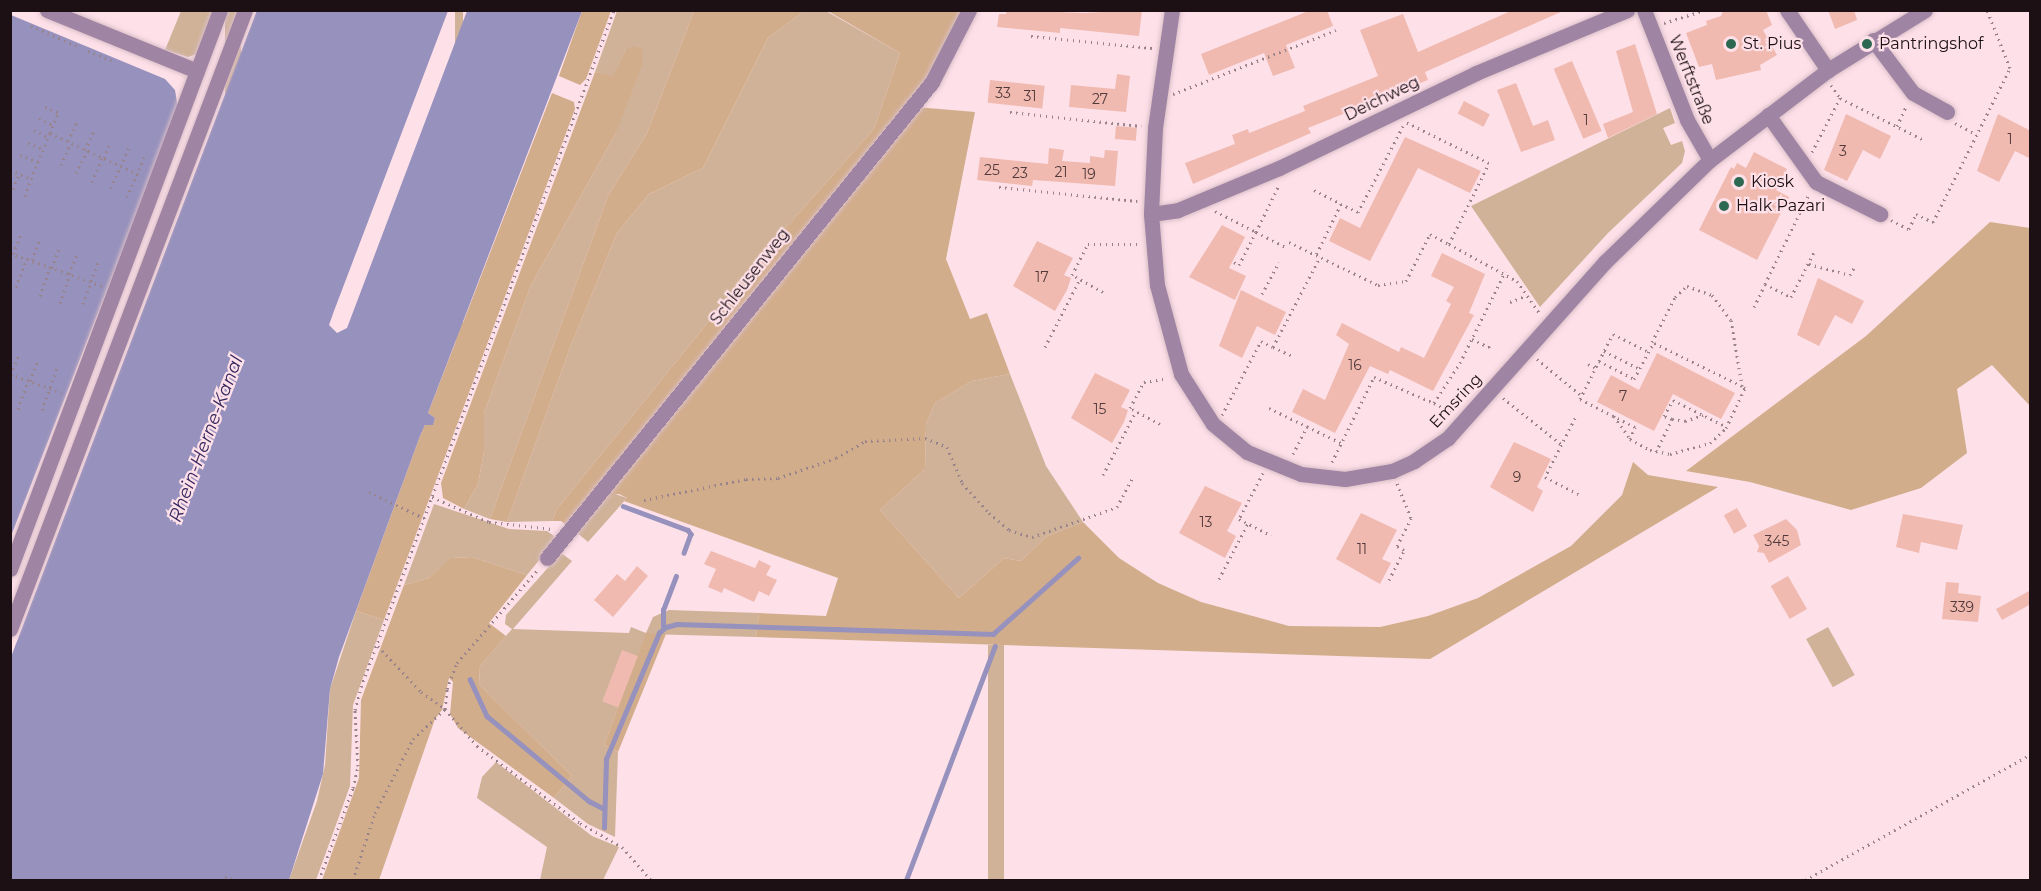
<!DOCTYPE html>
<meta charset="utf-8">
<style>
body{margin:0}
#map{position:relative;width:2041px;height:891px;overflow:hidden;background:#fee0e9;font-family:Montserrat,sans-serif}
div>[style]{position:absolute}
.green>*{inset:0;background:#cfb297;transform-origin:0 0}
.forest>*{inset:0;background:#d2ad8b}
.water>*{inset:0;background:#9691bd}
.stream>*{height:4.5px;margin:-2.25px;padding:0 2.25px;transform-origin:2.25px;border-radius:2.25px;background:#9691bd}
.building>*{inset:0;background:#f0bab0;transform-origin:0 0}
.path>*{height:3px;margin-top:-1.5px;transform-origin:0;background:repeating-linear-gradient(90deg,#99838a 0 1.5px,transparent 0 6px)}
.roads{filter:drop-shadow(0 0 2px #dabfc7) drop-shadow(0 0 2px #dabfc7)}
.minor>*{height:15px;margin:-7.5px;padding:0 7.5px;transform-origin:7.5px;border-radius:7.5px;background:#a084a3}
.dots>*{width:16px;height:16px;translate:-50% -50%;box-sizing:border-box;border:3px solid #fee0e9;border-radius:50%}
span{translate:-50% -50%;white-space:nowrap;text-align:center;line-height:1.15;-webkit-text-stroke:4.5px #fee0e9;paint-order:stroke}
.number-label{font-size:14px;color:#513a3b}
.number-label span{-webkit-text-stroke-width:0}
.poi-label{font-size:16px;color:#1c1014}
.left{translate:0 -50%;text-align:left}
.street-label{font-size:16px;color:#1c1014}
.water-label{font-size:18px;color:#33275e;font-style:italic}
.frame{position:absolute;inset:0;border:12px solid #1c1014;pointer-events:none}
</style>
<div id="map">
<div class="green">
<i style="clip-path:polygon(181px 11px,215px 11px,197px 54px,188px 57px,165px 50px)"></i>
<i style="left:225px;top:11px;width:16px;height:604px"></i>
<i style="left:455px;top:11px;width:8px;height:330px"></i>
<i style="clip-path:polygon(617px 11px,694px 11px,647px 133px,608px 196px,490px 519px,464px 509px,478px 484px,484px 452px,484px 413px,531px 285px,616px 133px,626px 49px,613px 77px,595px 72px)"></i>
<i style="clip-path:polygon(804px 11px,826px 11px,900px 53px,874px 129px,773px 242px,557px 509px,552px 521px,507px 522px,571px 345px,617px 233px,649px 194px,703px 168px,768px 38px)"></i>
<i style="clip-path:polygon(1670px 108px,1675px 123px,1663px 128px,1671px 145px,1682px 141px,1685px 151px,1682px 163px,1608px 233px,1540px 307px,1471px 206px)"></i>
<i style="left:138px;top:202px;width:8px;height:357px;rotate:30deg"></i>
<i style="clip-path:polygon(1010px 374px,1046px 466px,1083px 522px,1047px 536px,1021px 561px,1004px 558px,959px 598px,880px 510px,925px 469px,926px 424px,935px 403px,972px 381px)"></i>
<i style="clip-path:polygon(612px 493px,627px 498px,588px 542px,575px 531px,605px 494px)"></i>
<i style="clip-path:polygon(434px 504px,509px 529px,547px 531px,554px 536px,554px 542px,527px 575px,472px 557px,452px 558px,429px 578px,404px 585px)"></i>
<i style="clip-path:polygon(561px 553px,572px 561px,513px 629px,629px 633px,631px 627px,646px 633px,653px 617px,669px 610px,759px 613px,756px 637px,646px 634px,604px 745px,618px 752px,615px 837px,588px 824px,554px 798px,572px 776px,479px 684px,480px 666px,512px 629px,505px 624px,506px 615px)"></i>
<i style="clip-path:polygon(356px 611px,384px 620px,353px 705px,350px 786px,316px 880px,289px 880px,317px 801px,325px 765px,330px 689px)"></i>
<i style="left:1828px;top:627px;width:55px;height:25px;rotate:61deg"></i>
<i style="left:988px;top:645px;width:16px;height:252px"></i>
<i style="clip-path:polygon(496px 762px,592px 836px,619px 847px,603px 880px,540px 880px,547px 847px,477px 798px,482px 777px)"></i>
</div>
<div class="forest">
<i style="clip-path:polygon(826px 10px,965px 11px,916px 107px,975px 112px,946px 259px,970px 319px,987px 313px,1010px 374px,972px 381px,935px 403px,926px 424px,925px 469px,880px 510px,959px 598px,1004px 558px,1021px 561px,1047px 536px,1083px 522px,1119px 558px,1158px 583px,1201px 602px,1289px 626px,1380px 627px,1428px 616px,1478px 598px,1571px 546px,1622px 495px,1633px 462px,1648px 475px,1718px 487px,1430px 659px,756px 637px,759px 613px,826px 616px,838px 578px,624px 501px,627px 498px,619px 494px,605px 495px,575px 531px,561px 521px,552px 521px,557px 509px,773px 242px,874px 129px,900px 53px)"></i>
<i style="clip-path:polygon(582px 11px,611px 11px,586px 79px,580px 85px,559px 76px)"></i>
<i style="clip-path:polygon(694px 11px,804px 11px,768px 38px,703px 168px,649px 194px,617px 233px,571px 345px,507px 522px,490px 519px,608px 196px,647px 133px)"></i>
<i style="clip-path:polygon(635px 46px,643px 50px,642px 65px,616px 133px,531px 285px,484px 413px,484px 452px,478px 484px,464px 509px,443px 498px,441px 483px,595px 72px,613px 76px,626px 49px)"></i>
<i style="clip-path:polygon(552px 93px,574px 102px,575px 109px,384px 620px,356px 611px,420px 436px,425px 425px,433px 424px,435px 418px,428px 413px)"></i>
<i style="clip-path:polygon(1990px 222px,2030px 228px,2030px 406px,1992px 365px,1957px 389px,1967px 453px,1921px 488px,1851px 510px,1750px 482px,1686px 471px,1866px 336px)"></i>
<i style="clip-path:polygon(472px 557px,527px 575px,489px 623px,506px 636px,480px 666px,479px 684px,572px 776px,554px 798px,458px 728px,450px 714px,453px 682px,449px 678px,442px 710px,435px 719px,379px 880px,322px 880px,359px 778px,361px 700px,404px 585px,429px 578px,451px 558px)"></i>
<i style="clip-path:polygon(646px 633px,666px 634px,618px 752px,604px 745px)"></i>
</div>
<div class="water">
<i style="clip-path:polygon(257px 10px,448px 11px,334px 311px,329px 325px,337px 333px,347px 328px,467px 11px,582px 11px,428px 413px,435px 418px,433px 425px,425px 425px,420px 436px,339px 657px,330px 689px,323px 774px,289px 880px,11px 880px,11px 657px)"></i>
<i style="clip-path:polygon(11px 15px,165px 79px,175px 90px,178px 108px,11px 536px)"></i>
</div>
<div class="stream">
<i style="left:623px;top:506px;width:69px;rotate:20.3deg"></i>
<i style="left:688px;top:530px;width:5px;rotate:53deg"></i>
<i style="left:691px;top:534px;width:20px;rotate:110deg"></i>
<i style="left:663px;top:629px;width:19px;rotate:-90deg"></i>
<i style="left:663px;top:610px;width:36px;rotate:-69deg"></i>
<i style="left:470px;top:679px;width:41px;rotate:65.3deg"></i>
<i style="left:487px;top:716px;width:133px;rotate:39.8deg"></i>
<i style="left:589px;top:801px;width:16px;rotate:27deg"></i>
<i style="left:604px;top:828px;width:69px;rotate:-88.3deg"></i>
<i style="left:606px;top:759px;width:137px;rotate:-67.2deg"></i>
<i style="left:659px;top:633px;width:9px;rotate:-41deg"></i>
<i style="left:666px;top:627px;width:11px;rotate:-15deg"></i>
<i style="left:677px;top:624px;width:316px;rotate:1.8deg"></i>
<i style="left:993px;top:634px;width:114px;rotate:-41.8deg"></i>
<i style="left:906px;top:880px;width:250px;rotate:-69.2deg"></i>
</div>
<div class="building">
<i style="clip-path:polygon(1007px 10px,1084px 13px,1142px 10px,1139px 36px,1060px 28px,1060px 33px,997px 27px,999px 14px,1006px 14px)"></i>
<i style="clip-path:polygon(1311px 10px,1327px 10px,1333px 26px,1286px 45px,1295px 68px,1273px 76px,1264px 53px,1209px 75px,1201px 54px)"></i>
<i style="clip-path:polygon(1513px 10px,1563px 11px,1425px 72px,1428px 80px,1308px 128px,1311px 133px,1193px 184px,1185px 163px,1235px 144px,1232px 135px,1248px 129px,1249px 133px,1305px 111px,1303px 106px,1378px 76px,1360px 30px,1403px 14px,1418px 52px)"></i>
<i style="clip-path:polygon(1735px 10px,1766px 10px,1772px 25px,1763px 30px,1777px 55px,1760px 65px,1761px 70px,1716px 80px,1712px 64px,1699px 67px,1686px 33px,1707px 25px,1706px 21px,1721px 16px,1723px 11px)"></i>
<i style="clip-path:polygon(1828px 10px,1854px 10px,1857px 20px,1835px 29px)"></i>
<i style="clip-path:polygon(1635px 44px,1657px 114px,1608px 138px,1603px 124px,1633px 112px,1616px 51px)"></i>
<i style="left:1572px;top:61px;width:76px;height:20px;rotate:67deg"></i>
<i style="clip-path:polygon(1117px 74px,1130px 76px,1126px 112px,1069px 107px,1071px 85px,1115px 89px)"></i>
<i style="left:990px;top:80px;width:55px;height:23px;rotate:6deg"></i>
<i style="clip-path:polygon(1516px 83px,1533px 126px,1548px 120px,1555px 140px,1521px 152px,1497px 90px)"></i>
<i style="left:1464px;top:101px;width:29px;height:14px;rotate:27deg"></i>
<i style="clip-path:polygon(1846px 114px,1891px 136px,1880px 159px,1863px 150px,1847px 181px,1824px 170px)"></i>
<i style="clip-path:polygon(1998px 114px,2031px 131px,2031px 159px,2015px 151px,1999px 182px,1977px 171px)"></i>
<i style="left:1116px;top:126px;width:21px;height:13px;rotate:5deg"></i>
<i style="clip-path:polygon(1405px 137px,1481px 171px,1470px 193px,1418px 168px,1370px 261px,1329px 241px,1340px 218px,1360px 228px)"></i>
<i style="clip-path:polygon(1049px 148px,1064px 150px,1062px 161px,1090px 163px,1090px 156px,1104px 158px,1105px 150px,1118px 151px,1115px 186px,1033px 180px,1032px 186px,977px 180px,980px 157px,1048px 164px)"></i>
<i style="clip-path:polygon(1754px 152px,1787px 169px,1776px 190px,1789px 197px,1757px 260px,1699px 230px,1731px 167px,1734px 169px,1737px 163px,1746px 168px)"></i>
<i style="clip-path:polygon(1222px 225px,1245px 237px,1229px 268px,1246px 276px,1235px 300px,1189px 277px)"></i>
<i style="clip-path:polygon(1037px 241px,1073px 258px,1064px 275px,1071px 278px,1067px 290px,1055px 311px,1013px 286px)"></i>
<i style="clip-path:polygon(1442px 253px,1485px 274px,1469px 313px,1474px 315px,1433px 391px,1390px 370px,1388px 374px,1370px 366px,1335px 433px,1292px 412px,1303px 389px,1325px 400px,1349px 344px,1336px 335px,1342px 323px,1399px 352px,1401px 347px,1424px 358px,1451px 304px,1446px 301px,1454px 287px,1431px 276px)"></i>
<i style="clip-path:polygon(1818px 278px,1864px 301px,1852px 324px,1835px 315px,1819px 346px,1797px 335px)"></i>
<i style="clip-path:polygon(1241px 290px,1286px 312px,1275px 335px,1257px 326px,1242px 358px,1219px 346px)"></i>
<i style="clip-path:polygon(1657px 353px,1735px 393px,1721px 419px,1673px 394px,1654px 431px,1597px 402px,1611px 375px,1639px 390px)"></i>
<i style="clip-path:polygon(1095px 373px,1130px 390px,1121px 407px,1128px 410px,1124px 422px,1112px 443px,1071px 418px)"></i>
<i style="clip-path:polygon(1514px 442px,1551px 459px,1537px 487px,1543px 491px,1533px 512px,1490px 487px)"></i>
<i style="clip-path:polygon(1205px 486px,1242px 503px,1227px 531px,1236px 536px,1225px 558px,1179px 533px)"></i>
<i style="left:1737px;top:508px;width:21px;height:15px;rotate:61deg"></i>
<i style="clip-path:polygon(1361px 513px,1397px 530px,1382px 559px,1391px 563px,1380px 584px,1336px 559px)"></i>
<i style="clip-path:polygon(1903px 514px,1963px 525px,1957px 550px,1921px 542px,1919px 553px,1896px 547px)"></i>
<i style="clip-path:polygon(1786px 519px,1797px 530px,1801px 545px,1769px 563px,1764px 553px,1757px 552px,1759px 546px,1753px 535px)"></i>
<i style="clip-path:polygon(711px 551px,755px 568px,759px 560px,771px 566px,766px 575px,777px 580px,769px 596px,759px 591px,754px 602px,724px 588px,722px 593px,708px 587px,716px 569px,704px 564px)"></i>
<i style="clip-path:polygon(637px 566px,648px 576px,613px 617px,594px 600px,617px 574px,625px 581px)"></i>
<i style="left:1788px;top:576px;width:38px;height:20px;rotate:60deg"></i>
<i style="clip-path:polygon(1946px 582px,1959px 583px,1958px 593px,1981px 596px,1978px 622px,1942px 619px)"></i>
<i style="clip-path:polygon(2031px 590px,2031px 604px,2002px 620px,1996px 609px)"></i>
<i style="left:622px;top:650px;width:17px;height:55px;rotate:21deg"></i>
</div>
<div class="path">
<i style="left:1664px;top:23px;width:43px;rotate:-17.6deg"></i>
<i style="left:31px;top:26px;width:50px;rotate:23.5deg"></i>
<i style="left:1031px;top:36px;width:122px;rotate:5.7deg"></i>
<i style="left:88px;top:51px;width:27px;rotate:22deg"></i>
<i style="left:1831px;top:85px;width:16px;rotate:55deg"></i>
<i style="left:1840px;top:98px;width:92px;rotate:26.6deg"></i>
<i style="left:1173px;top:94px;width:175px;rotate:-21.4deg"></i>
<i style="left:45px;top:107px;width:15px;rotate:23deg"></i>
<i style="left:1010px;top:112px;width:132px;rotate:6.1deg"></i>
<i style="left:39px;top:118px;width:16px;rotate:27deg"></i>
<i style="left:1955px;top:123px;width:24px;rotate:28deg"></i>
<i style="left:1403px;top:126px;width:97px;rotate:117.6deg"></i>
<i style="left:1358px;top:212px;width:19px;rotate:-155deg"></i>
<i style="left:1341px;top:204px;width:57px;rotate:116.1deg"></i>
<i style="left:1316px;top:255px;width:69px;rotate:25.8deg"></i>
<i style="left:1378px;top:285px;width:28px;rotate:-8deg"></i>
<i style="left:1406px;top:281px;width:53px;rotate:-62.9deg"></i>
<i style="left:1430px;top:234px;width:21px;rotate:28deg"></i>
<i style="left:1449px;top:244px;width:90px;rotate:-63.7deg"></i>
<i style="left:1489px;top:163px;width:93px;rotate:-153.7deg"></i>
<i style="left:1897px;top:126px;width:23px;rotate:-65deg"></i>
<i style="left:34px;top:130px;width:16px;rotate:27deg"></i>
<i style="left:50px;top:133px;width:24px;rotate:-68deg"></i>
<i style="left:68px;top:141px;width:21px;rotate:-65deg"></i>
<i style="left:28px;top:143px;width:16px;rotate:22deg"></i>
<i style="left:85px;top:150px;width:23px;rotate:-65deg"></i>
<i style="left:1812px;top:152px;width:61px;rotate:-62.6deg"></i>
<i style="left:20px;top:155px;width:19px;rotate:21deg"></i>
<i style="left:104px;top:158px;width:18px;rotate:-68deg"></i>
<i style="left:61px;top:165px;width:24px;rotate:-66deg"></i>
<i style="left:10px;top:170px;width:23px;rotate:23deg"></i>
<i style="left:31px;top:179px;width:50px;rotate:-67.6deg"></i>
<i style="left:50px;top:133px;width:102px;rotate:25.1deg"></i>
<i style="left:76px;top:173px;width:25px;rotate:-63deg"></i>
<i style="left:92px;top:182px;width:26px;rotate:-67deg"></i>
<i style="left:999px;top:187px;width:139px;rotate:5.8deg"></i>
<i style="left:111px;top:188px;width:47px;rotate:-66.2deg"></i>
<i style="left:13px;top:189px;width:16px;rotate:-68deg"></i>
<i style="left:1314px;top:190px;width:30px;rotate:27deg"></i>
<i style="left:25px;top:196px;width:18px;rotate:-71deg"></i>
<i style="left:127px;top:197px;width:48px;rotate:-66.6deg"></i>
<i style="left:1215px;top:211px;width:46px;rotate:27.1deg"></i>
<i style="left:1256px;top:232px;width:52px;rotate:-63.9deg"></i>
<i style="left:1891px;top:220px;width:20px;rotate:27deg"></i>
<i style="left:1909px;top:229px;width:17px;rotate:-65deg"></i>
<i style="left:1916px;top:214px;width:19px;rotate:25deg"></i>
<i style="left:1933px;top:222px;width:172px;rotate:-63.4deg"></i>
<i style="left:2010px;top:68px;width:62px;rotate:-111.6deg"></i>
<i style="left:1289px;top:242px;width:30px;rotate:26deg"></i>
<i style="left:1449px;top:244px;width:77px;rotate:28.6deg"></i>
<i style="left:1517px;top:281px;width:40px;rotate:55.1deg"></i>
<i style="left:10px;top:253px;width:98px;rotate:19.7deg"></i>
<i style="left:13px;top:254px;width:24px;rotate:-68deg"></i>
<i style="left:32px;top:260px;width:23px;rotate:-70deg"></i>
<i style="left:1234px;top:262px;width:6px;rotate:31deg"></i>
<i style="left:1239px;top:265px;width:37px;rotate:-63deg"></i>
<i style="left:1256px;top:232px;width:34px;rotate:27deg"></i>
<i style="left:1809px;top:264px;width:42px;rotate:15deg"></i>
<i style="left:1850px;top:275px;width:10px;rotate:-61deg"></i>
<i style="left:52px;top:268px;width:24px;rotate:-71deg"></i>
<i style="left:69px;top:274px;width:24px;rotate:-68deg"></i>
<i style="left:1765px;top:284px;width:100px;rotate:-63.9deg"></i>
<i style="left:16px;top:287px;width:31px;rotate:-69deg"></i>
<i style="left:1103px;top:292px;width:35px;rotate:-151deg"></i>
<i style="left:1072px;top:275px;width:35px;rotate:-63deg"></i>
<i style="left:1088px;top:244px;width:50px"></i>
<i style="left:1262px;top:294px;width:36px;rotate:-62deg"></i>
<i style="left:40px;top:296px;width:31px;rotate:-71deg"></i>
<i style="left:1510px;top:302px;width:18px;rotate:-22deg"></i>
<i style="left:60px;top:303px;width:31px;rotate:-71deg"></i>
<i style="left:83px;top:304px;width:47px;rotate:-70deg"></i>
<i style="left:1754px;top:307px;width:25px;rotate:-64deg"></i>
<i style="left:1765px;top:284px;width:29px;rotate:27deg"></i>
<i style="left:1791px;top:297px;width:51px;rotate:-62.9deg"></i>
<i style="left:1472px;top:339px;width:19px;rotate:25deg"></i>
<i style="left:1489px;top:347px;width:4px;rotate:-63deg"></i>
<i style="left:1045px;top:347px;width:76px;rotate:-62.8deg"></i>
<i style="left:1273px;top:347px;width:23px;rotate:25deg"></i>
<i style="left:1604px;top:351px;width:40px;rotate:26.6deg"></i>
<i style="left:1537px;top:359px;width:58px;rotate:39.4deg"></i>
<i style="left:1599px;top:361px;width:30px;rotate:-63deg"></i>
<i style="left:1613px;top:334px;width:40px;rotate:26.6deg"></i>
<i style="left:1588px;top:364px;width:9px;rotate:27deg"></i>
<i style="left:10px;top:374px;width:55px;rotate:20.1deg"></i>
<i style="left:11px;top:375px;width:23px;rotate:-70deg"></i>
<i style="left:30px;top:381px;width:22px;rotate:-69deg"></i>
<i style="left:1503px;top:398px;width:74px;rotate:38.4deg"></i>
<i style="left:1434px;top:403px;width:19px;rotate:28deg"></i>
<i style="left:1269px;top:408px;width:80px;rotate:25.9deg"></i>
<i style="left:18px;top:409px;width:30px;rotate:-70deg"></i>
<i style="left:42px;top:410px;width:47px;rotate:-70deg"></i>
<i style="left:1222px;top:415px;width:84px;rotate:-62.2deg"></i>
<i style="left:1261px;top:341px;width:13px;rotate:27deg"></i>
<i style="left:1273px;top:347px;width:102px;rotate:-62.4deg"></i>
<i style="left:1614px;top:416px;width:28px;rotate:55deg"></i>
<i style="left:1630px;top:439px;width:23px;rotate:29deg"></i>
<i style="left:1650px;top:450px;width:20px;rotate:11deg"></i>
<i style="left:1670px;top:454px;width:41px;rotate:-15.4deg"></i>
<i style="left:1710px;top:443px;width:22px;rotate:-43deg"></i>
<i style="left:1726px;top:428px;width:44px;rotate:-64.6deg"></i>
<i style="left:1745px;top:388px;width:4px;rotate:-146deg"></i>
<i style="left:1742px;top:386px;width:100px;rotate:-153.9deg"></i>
<i style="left:1652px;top:342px;width:51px;rotate:-62.9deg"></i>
<i style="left:1675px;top:297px;width:16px;rotate:-43deg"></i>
<i style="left:1687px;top:286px;width:27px;rotate:20deg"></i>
<i style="left:1712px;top:295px;width:31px;rotate:53deg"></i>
<i style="left:1731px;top:320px;width:67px;rotate:80.5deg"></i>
<i style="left:1575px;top:418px;width:66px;rotate:117deg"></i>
<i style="left:1545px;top:477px;width:38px;rotate:27deg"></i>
<i style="left:1672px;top:419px;width:13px;rotate:9deg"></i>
<i style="left:1685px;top:421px;width:19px;rotate:-18deg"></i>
<i style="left:1160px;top:424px;width:34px;rotate:-152deg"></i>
<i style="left:1130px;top:408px;width:30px;rotate:-62deg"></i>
<i style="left:1144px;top:382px;width:24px;rotate:-9deg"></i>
<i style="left:1630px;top:439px;width:13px;rotate:-67deg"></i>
<i style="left:1635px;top:427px;width:62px;rotate:-153deg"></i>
<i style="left:1580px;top:399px;width:42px;rotate:-63.4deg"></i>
<i style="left:1599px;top:361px;width:39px;rotate:27deg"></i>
<i style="left:1634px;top:379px;width:42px;rotate:-61.6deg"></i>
<i style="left:1656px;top:452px;width:37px;rotate:-64deg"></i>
<i style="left:1672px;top:419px;width:9px;rotate:-159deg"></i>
<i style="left:1664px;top:416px;width:18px;rotate:-61deg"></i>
<i style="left:1673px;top:400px;width:60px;rotate:26.6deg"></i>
<i style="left:1293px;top:454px;width:31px;rotate:-63deg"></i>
<i style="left:1332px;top:462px;width:95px;rotate:-63.7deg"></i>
<i style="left:1374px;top:377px;width:65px;rotate:23.4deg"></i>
<i style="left:1434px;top:403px;width:48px;rotate:-57deg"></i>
<i style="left:1460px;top:363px;width:102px;rotate:-63.7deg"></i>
<i style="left:1263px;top:473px;width:52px;rotate:117.6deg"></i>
<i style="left:1239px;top:519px;width:36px;rotate:27deg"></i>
<i style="left:1103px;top:475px;width:72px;rotate:-62.7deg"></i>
<i style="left:369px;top:492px;width:61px;rotate:25.3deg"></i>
<i style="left:432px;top:497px;width:62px;rotate:23.7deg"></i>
<i style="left:489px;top:522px;width:64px;rotate:6.2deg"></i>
<i style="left:644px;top:500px;width:104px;rotate:-11.6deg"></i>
<i style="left:746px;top:479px;width:32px;rotate:-2deg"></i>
<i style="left:778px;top:478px;width:61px;rotate:-19deg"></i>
<i style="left:836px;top:458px;width:34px;rotate:-30deg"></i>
<i style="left:865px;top:441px;width:60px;rotate:-2.9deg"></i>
<i style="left:925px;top:438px;width:24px;rotate:22deg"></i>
<i style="left:947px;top:447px;width:39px;rotate:67deg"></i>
<i style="left:962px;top:483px;width:40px;rotate:48deg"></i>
<i style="left:989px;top:513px;width:26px;rotate:40deg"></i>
<i style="left:1009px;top:530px;width:24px;rotate:17deg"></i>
<i style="left:1032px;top:537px;width:90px;rotate:-19.4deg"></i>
<i style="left:1117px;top:507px;width:32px;rotate:-62deg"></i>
<i style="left:1219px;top:579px;width:63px;rotate:-62.6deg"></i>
<i style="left:1389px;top:580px;width:34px;rotate:-63deg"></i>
<i style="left:1404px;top:550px;width:8px;rotate:-150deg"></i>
<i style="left:1397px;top:546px;width:31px;rotate:-63deg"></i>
<i style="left:1411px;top:518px;width:38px;rotate:-112deg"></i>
<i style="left:378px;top:646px;width:63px;rotate:46.9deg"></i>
<i style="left:421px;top:692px;width:29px;rotate:35deg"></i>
<i style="left:445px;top:709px;width:49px;rotate:49.1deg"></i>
<i style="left:477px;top:746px;width:129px;rotate:36.8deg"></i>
<i style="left:580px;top:823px;width:48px;rotate:29.7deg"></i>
<i style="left:622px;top:847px;width:44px;rotate:48.7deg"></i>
<i style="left:225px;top:877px;width:11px;rotate:15deg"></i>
<i style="left:319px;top:880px;width:98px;rotate:-69.7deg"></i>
<i style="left:353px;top:788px;width:23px;rotate:-77deg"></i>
<i style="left:358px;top:766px;width:56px;rotate:-93.1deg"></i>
<i style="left:355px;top:710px;width:24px;rotate:-75deg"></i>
<i style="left:361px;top:687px;width:723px;rotate:-69.51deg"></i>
<i style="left:353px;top:880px;width:71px;rotate:-71.8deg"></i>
<i style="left:375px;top:813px;width:83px;rotate:-62.8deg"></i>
<i style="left:413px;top:739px;width:44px;rotate:-43.2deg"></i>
<i style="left:445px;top:709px;width:20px;rotate:-84deg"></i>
<i style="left:447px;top:689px;width:28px;rotate:-69deg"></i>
<i style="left:457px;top:663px;width:124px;rotate:-49.2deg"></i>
<i style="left:1805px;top:880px;width:257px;rotate:-29.1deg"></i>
</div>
<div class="roads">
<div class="minor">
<i style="left:47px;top:10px;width:162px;rotate:22.1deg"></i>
<i style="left:1172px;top:10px;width:119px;rotate:98.2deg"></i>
<i style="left:1155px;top:128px;width:86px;rotate:92.7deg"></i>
<i style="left:1151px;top:214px;width:71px;rotate:85.2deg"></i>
<i style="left:1157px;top:285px;width:92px;rotate:74.9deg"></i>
<i style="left:1181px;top:374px;width:59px;rotate:57.4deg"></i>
<i style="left:1213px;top:424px;width:44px;rotate:39.5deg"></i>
<i style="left:1247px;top:452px;width:58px;rotate:22.2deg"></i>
<i style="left:1301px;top:474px;width:44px;rotate:6.5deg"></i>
<i style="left:1345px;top:479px;width:48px;rotate:-9.7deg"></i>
<i style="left:1392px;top:471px;width:24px;rotate:-24deg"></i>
<i style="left:1414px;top:461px;width:41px;rotate:-34.1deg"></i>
<i style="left:1448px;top:438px;width:236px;rotate:-48.3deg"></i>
<i style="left:1605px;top:262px;width:146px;rotate:-44.2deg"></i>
<i style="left:1710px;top:160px;width:148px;rotate:-37.3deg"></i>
<i style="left:1828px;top:70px;width:114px;rotate:-31.7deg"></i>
<i style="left:1644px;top:10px;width:118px;rotate:68.6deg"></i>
<i style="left:1687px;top:120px;width:46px;rotate:60.1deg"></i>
<i style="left:1787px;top:10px;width:73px;rotate:55.7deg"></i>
<i style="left:1873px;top:40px;width:66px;rotate:53deg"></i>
<i style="left:1913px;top:93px;width:39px;rotate:29deg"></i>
<i style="left:1768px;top:115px;width:82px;rotate:54.4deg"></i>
<i style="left:1816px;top:182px;width:72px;rotate:26.6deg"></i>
<i style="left:1151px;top:214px;width:27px;rotate:-8deg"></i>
<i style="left:1178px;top:210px;width:109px;rotate:-22.6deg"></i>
<i style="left:1279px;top:168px;width:219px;rotate:-25.7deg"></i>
<i style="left:1476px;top:73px;width:164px;rotate:-22.6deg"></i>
<i style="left:547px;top:558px;width:612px;rotate:-51.03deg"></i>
<i style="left:932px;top:82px;width:81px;rotate:-62.8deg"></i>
<i style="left:10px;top:569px;width:597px;rotate:-69.41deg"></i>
<i style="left:10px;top:629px;width:662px;rotate:-69.21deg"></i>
</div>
</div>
<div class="dots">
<i style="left:1731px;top:44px;background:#2d6852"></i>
<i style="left:1867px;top:44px;background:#2d6852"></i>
<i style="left:1739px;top:182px;background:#2d6852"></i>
<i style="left:1724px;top:206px;background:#2d6852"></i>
</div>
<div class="number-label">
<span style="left:1003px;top:93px">33</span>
<span style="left:1030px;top:96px">31</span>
<span style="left:1100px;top:99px">27</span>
<span style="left:1586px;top:120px">1</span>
<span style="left:2010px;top:139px">1</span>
<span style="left:1843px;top:151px">3</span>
<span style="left:992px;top:170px">25</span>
<span style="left:1061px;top:172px">21</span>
<span style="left:1020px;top:173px">23</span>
<span style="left:1089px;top:174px">19</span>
<span style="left:1042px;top:277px">17</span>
<span style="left:1355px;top:365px">16</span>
<span style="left:1623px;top:396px">7</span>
<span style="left:1100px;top:409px">15</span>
<span style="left:1517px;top:477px">9</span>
<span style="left:1206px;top:522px">13</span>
<span style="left:1777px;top:541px">345</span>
<span style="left:1362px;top:549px">11</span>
<span style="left:1962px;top:607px">339</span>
</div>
<div class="poi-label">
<span class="left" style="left:1743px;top:44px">St. Pius</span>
<span class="left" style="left:1879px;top:44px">Pantringshof</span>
<span class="left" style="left:1751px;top:182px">Kiosk</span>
<span class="left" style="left:1736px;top:206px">Halk Pazari</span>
</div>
<div class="street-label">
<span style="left:1691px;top:80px;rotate:68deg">Werftstraße</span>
<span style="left:1382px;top:99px;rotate:-26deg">Deichweg</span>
<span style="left:750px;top:277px;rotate:-52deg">Schleusenweg</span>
<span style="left:1456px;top:401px;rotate:-47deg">Emsring</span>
</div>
<div class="water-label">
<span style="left:206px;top:439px;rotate:-69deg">Rhein-Herne-Kanal</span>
</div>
<div class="frame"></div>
</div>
